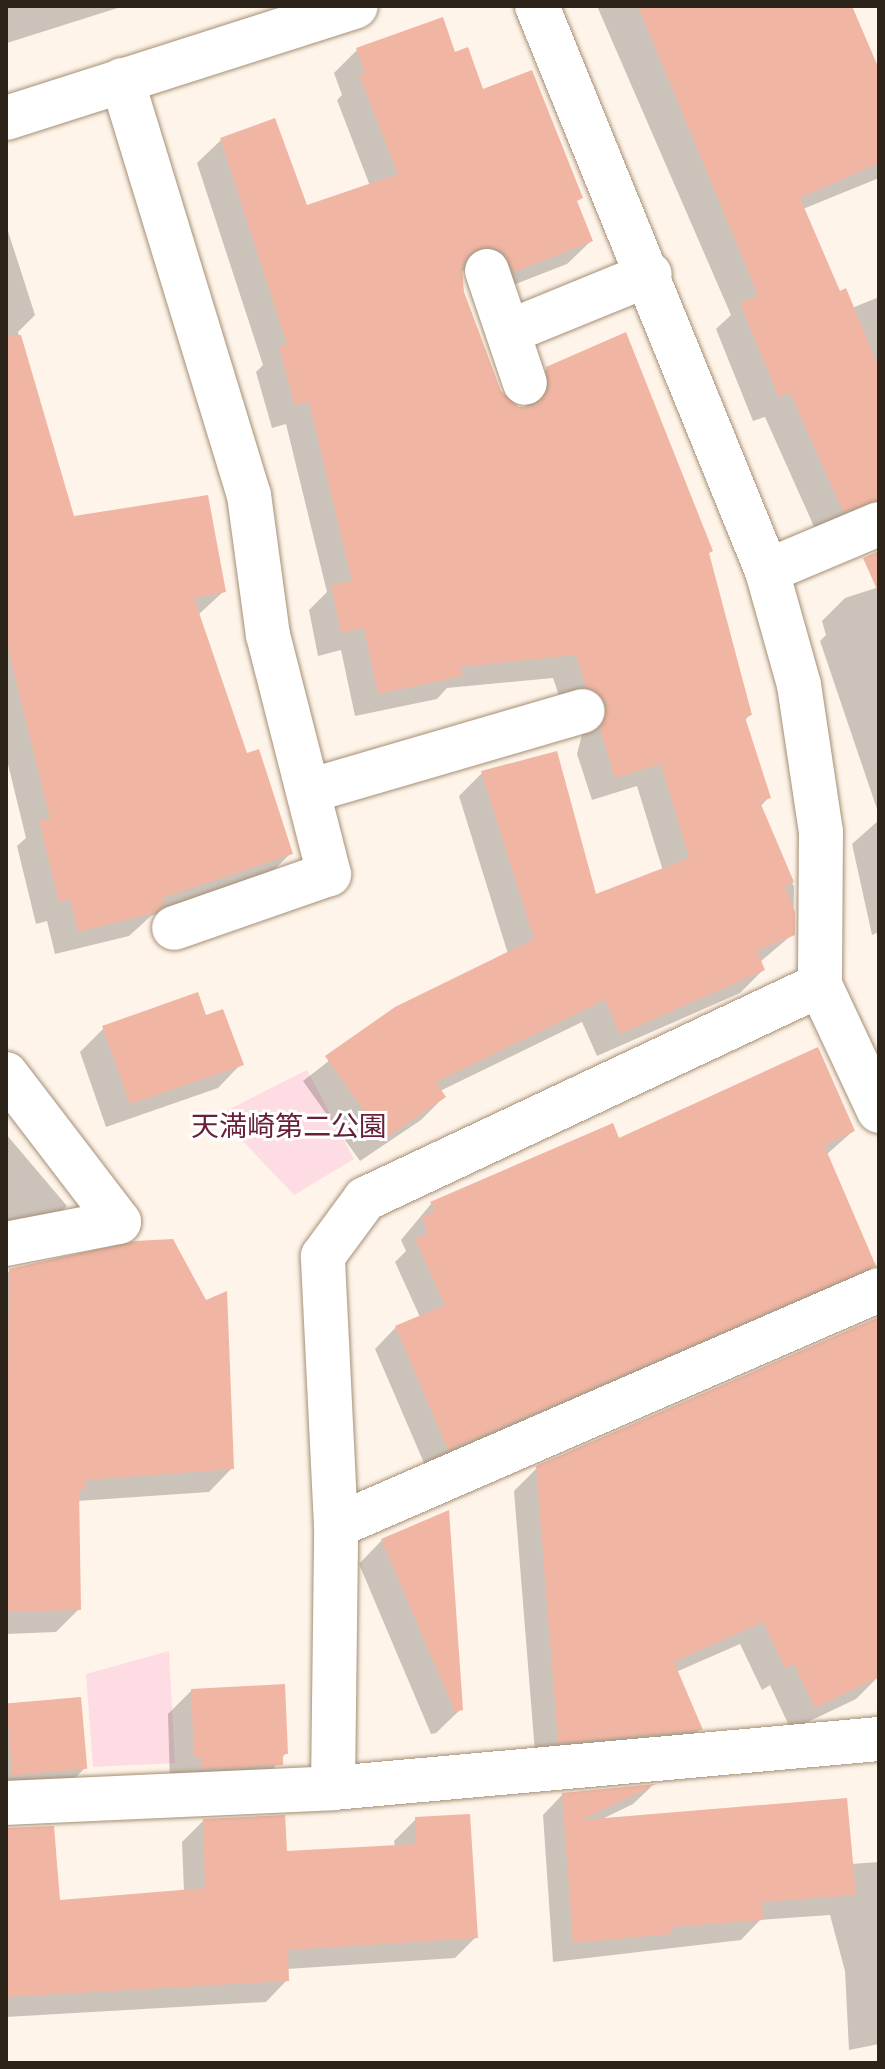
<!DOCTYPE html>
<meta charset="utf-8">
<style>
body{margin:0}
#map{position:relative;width:885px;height:2069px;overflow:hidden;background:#fef4e9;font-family:Signika,"Noto Sans JP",sans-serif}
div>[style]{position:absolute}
.green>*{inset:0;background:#fedce3}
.shadow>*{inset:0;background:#0003}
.building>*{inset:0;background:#f1b5a4;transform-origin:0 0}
.roads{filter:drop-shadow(0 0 2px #a58f75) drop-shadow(0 0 2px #a58f75)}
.street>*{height:44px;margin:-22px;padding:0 22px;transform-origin:22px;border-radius:22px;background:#fff}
span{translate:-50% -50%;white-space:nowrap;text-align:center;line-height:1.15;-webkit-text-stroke:6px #fff;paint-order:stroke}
.park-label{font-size:28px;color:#672037}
.frame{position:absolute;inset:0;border:8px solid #2c2319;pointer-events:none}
</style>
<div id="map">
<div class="green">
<i style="clip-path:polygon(307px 1070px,354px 1159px,294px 1195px,218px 1115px)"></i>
<i style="clip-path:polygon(169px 1651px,175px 1763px,93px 1767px,86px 1674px)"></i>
</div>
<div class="shadow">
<i style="clip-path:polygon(6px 6px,124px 6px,7px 43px)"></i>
<i style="clip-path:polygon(597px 6px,850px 6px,879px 74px,879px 178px,803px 209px,838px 293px,852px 308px,879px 297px,879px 504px,816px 531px,765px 417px,753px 421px,716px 329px,731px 315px)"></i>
<i style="clip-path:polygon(357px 50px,454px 54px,575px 202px,591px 241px,567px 264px,490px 294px,468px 269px,461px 272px,462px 292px,500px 392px,519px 409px,526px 409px,524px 392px,547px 369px,711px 551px,707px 555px,750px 715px,744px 721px,768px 798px,760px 807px,794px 887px,793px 934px,760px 962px,763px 970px,740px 993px,597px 1056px,582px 1022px,440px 1091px,444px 1097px,421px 1120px,360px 1161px,303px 1081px,396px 1009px,508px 954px,459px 796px,482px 773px,594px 897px,663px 871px,637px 786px,592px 800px,577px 754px,584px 727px,564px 710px,553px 678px,447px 688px,437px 699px,355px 716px,341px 650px,318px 656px,309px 610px,327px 592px,286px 424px,272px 428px,256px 372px,263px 365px,197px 163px,221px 140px,306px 208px,370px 186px,337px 100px,342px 95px,334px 73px)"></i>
<i style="clip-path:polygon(6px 225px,35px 315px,18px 332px,37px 399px,6px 425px)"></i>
<i style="clip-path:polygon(6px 502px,72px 518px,223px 592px,198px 615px,246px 755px,291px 853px,268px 876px,151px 916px,129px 936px,55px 954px,47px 921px,36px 924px,17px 846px,26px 838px,6px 756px)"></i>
<i style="clip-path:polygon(879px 587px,879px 815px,820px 641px,826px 635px,822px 621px,845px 598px)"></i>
<i style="clip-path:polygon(879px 820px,879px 932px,872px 935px,852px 844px)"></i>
<i style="clip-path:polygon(204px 1018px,241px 1064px,218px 1088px,106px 1127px,80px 1052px,104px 1028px)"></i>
<i style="clip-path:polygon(612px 1125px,618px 1141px,853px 1131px,826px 1155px,874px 1265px,853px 1287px,427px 1470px,375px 1349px,396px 1327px,420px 1317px,395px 1262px,406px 1251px,401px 1240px,431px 1204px)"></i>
<i style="clip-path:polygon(6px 1134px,67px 1206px,45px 1229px,6px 1236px)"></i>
<i style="clip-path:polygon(10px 1270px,232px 1468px,209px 1492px,77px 1501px,79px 1609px,56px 1632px,6px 1634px,6px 1275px)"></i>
<i style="clip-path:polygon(879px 1318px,879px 1676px,856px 1699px,791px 1730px,770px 1685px,762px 1690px,740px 1644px,676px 1672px,700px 1729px,677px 1752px,536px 1765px,514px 1491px,537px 1468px)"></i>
<i style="clip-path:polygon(382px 1540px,461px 1709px,436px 1733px,431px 1734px,359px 1564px)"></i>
<i style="clip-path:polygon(192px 1690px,286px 1753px,257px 1788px,170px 1782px,168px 1714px)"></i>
<i style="clip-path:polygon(6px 1706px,85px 1768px,64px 1789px,6px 1797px)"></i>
<i style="clip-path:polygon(651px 1787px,633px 1804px,600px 1820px,851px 1864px,879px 1862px,879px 2044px,849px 2050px,845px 1971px,830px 1915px,760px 1920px,741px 1940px,553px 1962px,543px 1815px,563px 1794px)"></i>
<i style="clip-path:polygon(416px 1819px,476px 1937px,455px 1958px,287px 1969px,287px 1980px,266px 2002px,6px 2017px,6px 1828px,52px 1828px,58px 1902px,184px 1892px,182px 1842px,203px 1821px,285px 1853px,395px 1847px,394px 1841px)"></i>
</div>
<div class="building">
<i style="clip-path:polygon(638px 6px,852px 6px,879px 69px,879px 163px,800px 198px,840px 291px,846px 288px,879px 368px,879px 500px,843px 512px,790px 393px,779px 398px,740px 303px,758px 295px)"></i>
<i style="clip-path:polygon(443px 17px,455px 52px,468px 47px,483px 89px,532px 70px,583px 198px,577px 201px,593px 241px,514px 272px,504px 253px,493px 247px,468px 255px,462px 267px,464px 292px,501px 391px,519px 407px,534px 406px,549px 389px,546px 367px,626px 332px,713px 551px,709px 553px,752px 715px,745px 717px,771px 798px,760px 802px,794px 882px,785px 886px,795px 912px,795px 935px,757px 951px,765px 970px,620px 1034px,605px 1000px,436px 1082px,446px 1097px,384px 1139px,325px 1056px,395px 1007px,534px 939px,481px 771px,557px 751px,596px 894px,689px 858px,661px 764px,615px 778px,600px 729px,607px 703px,586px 687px,576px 655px,460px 667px,463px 676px,378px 694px,364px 628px,341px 633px,331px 585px,352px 581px,309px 402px,295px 406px,279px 347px,287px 344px,220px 138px,275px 118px,307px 205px,398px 174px,359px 75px,365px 73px,356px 48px)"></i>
<i style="clip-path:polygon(21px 335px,74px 516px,208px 495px,226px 592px,194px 598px,247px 753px,259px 749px,293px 854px,162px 898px,164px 905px,154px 913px,78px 932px,70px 899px,59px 902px,39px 821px,50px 819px,6px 640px,6px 337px)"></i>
<i style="clip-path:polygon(879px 551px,879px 594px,863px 558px)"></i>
<i style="clip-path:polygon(198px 992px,206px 1015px,223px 1009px,244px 1065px,130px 1104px,102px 1026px)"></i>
<i style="clip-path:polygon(818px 1047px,855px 1131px,824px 1145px,876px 1266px,448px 1450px,395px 1326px,445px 1305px,415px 1239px,428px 1233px,422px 1217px,436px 1211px,430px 1202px,613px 1123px,619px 1138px)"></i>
<i style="clip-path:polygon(173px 1239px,206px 1300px,227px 1291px,234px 1469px,86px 1480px,86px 1489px,79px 1489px,81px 1610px,6px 1612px,9px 1269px,135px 1241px)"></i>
<i style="clip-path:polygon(879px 1317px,879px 1677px,815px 1708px,794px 1664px,785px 1668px,763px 1622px,674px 1662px,703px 1730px,558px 1743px,536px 1466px)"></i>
<i style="clip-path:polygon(449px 1510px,463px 1710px,455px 1712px,381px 1539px)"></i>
<i style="clip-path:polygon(285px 1684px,288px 1754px,283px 1754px,283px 1765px,201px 1769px,201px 1758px,194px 1758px,191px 1689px)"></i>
<i style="left:81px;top:1697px;width:72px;height:75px;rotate:85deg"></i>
<i style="clip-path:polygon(656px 1784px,581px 1820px,847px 1798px,856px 1895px,762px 1902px,763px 1920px,671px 1927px,672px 1934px,573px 1943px,562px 1793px)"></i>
<i style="clip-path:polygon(470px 1814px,478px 1938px,288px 1950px,289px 1981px,6px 1997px,6px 1828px,54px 1826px,60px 1900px,205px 1888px,203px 1819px,285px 1815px,287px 1851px,416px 1844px,415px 1817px)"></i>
</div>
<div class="roads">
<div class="street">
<i style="left:537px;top:6px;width:610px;rotate:67.85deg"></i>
<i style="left:767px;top:571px;width:118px;rotate:74.3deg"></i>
<i style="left:799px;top:685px;width:149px;rotate:81.5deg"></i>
<i style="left:821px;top:832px;width:153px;rotate:90.4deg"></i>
<i style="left:820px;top:985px;width:139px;rotate:64.9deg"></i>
<i style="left:122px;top:80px;width:434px;rotate:73deg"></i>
<i style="left:249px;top:495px;width:141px;rotate:82.3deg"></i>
<i style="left:268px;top:635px;width:247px;rotate:75.7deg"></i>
<i style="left:329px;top:874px;width:164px;rotate:160.8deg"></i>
<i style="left:6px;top:118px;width:367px;rotate:-17.7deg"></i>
<i style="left:487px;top:271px;width:118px;rotate:71.3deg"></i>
<i style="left:508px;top:332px;width:153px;rotate:-22.2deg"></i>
<i style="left:767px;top:571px;width:121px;rotate:-22.8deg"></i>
<i style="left:309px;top:791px;width:285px;rotate:-16.3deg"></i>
<i style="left:6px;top:1074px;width:186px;rotate:52.6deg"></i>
<i style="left:119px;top:1222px;width:115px;rotate:169deg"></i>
<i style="left:336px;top:1526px;width:592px;rotate:-23.49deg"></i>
<i style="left:333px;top:1788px;width:262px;rotate:-89.3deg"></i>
<i style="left:336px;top:1526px;width:270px;rotate:-92.8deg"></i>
<i style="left:323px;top:1256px;width:71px;rotate:-53.6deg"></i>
<i style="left:365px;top:1199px;width:503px;rotate:-25.19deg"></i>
<i style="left:6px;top:1803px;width:327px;rotate:-2.6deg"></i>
<i style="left:333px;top:1788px;width:548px;rotate:-5.13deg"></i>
</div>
</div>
<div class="park-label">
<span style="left:289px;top:1127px">天満崎第二公園</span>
</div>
<div class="frame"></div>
</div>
